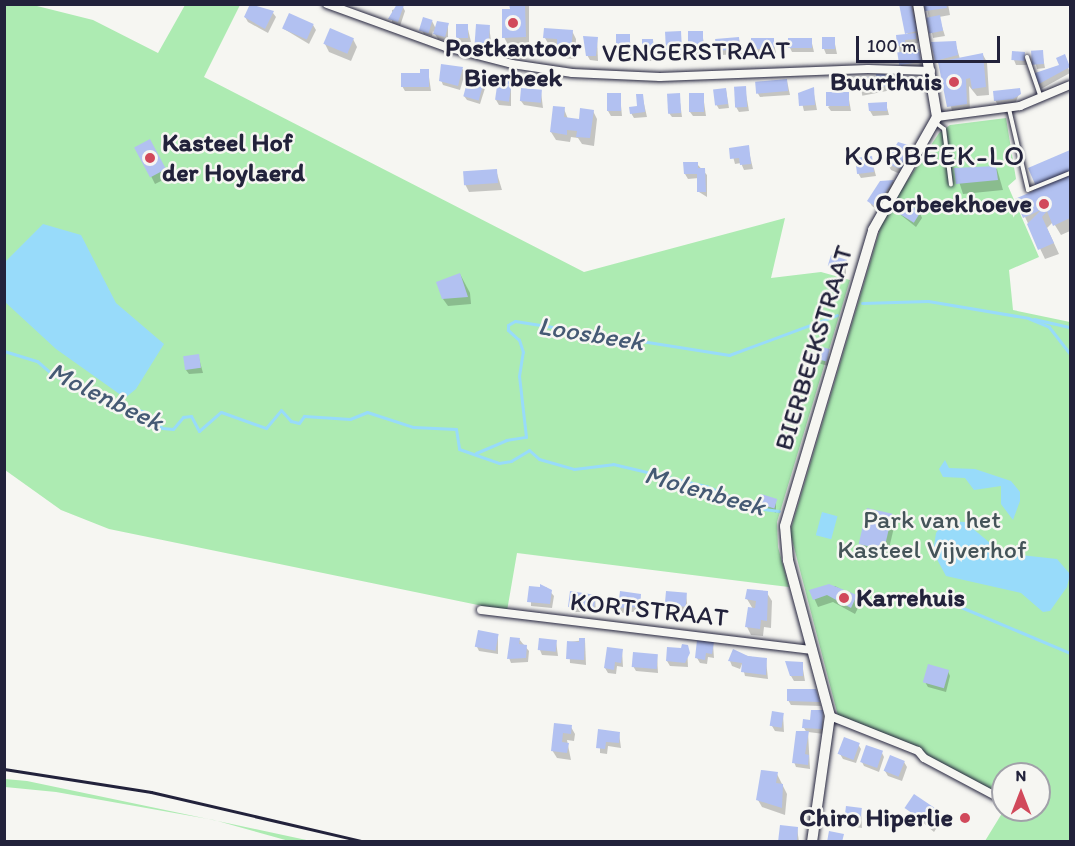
<!DOCTYPE html>
<style>
body{margin:0}
#map{position:relative;width:1075px;height:846px;overflow:hidden;background:#f6f6f2;font-family:Itim,sans-serif}
div>[style]{position:absolute}
.green>*{inset:0;background:#adebb2}
.water>*{inset:0;background:#98dbfa;transform-origin:0 0}
.shadow>*{inset:0;background:#0003;transform-origin:0 0}
.stream>*{height:3px;margin:-1.5px;padding:0 1.5px;transform-origin:1.5px;border-radius:1.5px;background:#98dbfa}
.building>*{inset:0;background:#b2c1f1;transform-origin:0 0}
.roads{filter:drop-shadow(0 0 2px #22223b) drop-shadow(0 0 2px #22223b)}
.lane>*{height:4px;margin:-2px;padding:0 2px;transform-origin:2px;border-radius:2px;background:#f6f6f2}
.street>*{height:8px;margin:-4px;padding:0 4px;transform-origin:4px;border-radius:4px;background:#f6f6f2}
.secondary>*{height:10px;margin:-5px;padding:0 5px;transform-origin:5px;border-radius:5px;background:#f6f6f2}
.rail>*{height:3px;margin:-1.5px;padding:0 1.5px;transform-origin:1.5px;border-radius:1.5px;background:#22223b}
.dots>*{width:16px;height:16px;translate:-50% -50%;box-sizing:border-box;border:3px solid #f6f6f2;border-radius:50%}
span{translate:-50% -50%;white-space:nowrap;text-align:center;line-height:1.15;-webkit-text-stroke:5px #f6f6f2;paint-order:stroke}
.poi-label{font-size:26px;color:#22223b;font-weight:700}
.right{translate:-100% -50%;text-align:right}
.left{translate:0 -50%;text-align:left}
.street-label{font-size:26px;color:#22223b}
.park-label{font-size:26px;color:#455459}
.water-label{font-size:27px;color:#455a74;font-style:italic}
.quarter-label{font-size:28px;color:#22223b;letter-spacing:1.5px}
.frame{position:absolute;inset:0;border:6px solid #22223b;pointer-events:none}
.north{position:absolute;left:991px;top:762px;width:60px;height:60px;box-sizing:border-box;background:#f6f6f2;border:2px solid #a1a1a9;border-radius:50%;rotate:0deg;font-size:16px;font-weight:700;line-height:24px;text-align:center;color:#22223b}
.north::after{content:'';display:block;margin:auto;width:21px;height:27px;background:#d1495b;clip-path:polygon(50% 0,100% 100%,50% 72%,0 100%)}
.scale{position:absolute;left:856px;top:36px;width:144px;height:27px;box-sizing:border-box;border:3px solid #22223b;border-top:0;padding-left:8px;font-size:18px;line-height:21px;white-space:nowrap;color:#22223b;-webkit-text-stroke:4px #f6f6f2;paint-order:stroke}
</style>
<div id="map">
<div class="green">
<i style="clip-path:polygon(5px 5px,33px 5px,93px 20px,158px 53px,185px 5px,240px 5px,204px 77px,584px 272px,785px 218px,771px 278px,821px 272px,850px 280px,777px 522px,778px 547px,789px 587px,517px 553px,507px 611px,109px 529px,61px 510px,5px 470px)"></i>
<i style="clip-path:polygon(1006px 118px,1016px 179px,1008px 186px,1039px 257px,1009px 270px,1013px 310px,1070px 322px,1070px 841px,985px 841px,1004px 810px,1039px 810px,1039px 774px,1003px 774px,1003px 795px,838px 716px,790px 532px,884px 216px,939px 133px,950px 125px)"></i>
<i style="clip-path:polygon(5px 779px,27px 781px,213px 820px,311px 841px,289px 841px,214px 820px,56px 792px,5px 787px)"></i>
</div>
<div class="water">
<i style="clip-path:polygon(43px 224px,81px 235px,116px 303px,164px 344px,136px 389px,125px 398px,56px 349px,5px 302px,5px 262px)"></i>
<i style="clip-path:polygon(945px 460px,949px 468px,975px 469px,1011px 481px,1020px 492px,1020px 501px,1013px 520px,1001px 504px,1001px 486px,974px 490px,965px 478px,943px 477px,939px 469px)"></i>
<i style="left:822px;top:512px;width:16px;height:24px;rotate:15deg"></i>
<i style="clip-path:polygon(944px 521px,965px 522px,1002px 553px,1057px 559px,1070px 574px,1067px 587px,1050px 611px,1043px 612px,1021px 593px,946px 576px,933px 552px,936px 533px)"></i>
</div>
<div class="shadow">
<i style="clip-path:polygon(511px 4px,529px 4px,529px 45px,508px 45px,504px 37px)"></i>
<i style="clip-path:polygon(900px 4px,913px 4px,920px 38px,918px 43px,907px 44px,908px 51px,918px 50px,922px 67px,903px 69px,900px 64px,899px 46px,908px 36px)"></i>
<i style="clip-path:polygon(926px 4px,948px 4px,950px 15px,939px 17px,945px 36px,933px 38px)"></i>
<i style="clip-path:polygon(252px 5px,273px 13px,276px 17px,268px 33px,248px 22px,245px 17px)"></i>
<i style="clip-path:polygon(403px 7px,405px 11px,400px 26px,392px 23px,392px 10px)"></i>
<i style="clip-path:polygon(432px 21px,436px 29px,448px 25px,448px 41px,438px 39px,433px 31px,432px 36px,424px 34px,421px 29px)"></i>
<i style="clip-path:polygon(313px 25px,316px 30px,309px 44px,284px 29px)"></i>
<i style="clip-path:polygon(467px 25px,471px 42px,461px 42px,458px 38px)"></i>
<i style="clip-path:polygon(489px 26px,492px 48px,480px 47px,477px 42px)"></i>
<i style="clip-path:polygon(572px 31px,576px 39px,575px 59px,563px 58px,559px 46px,549px 45px,545px 38px)"></i>
<i style="clip-path:polygon(702px 32px,706px 56px,693px 56px,690px 52px)"></i>
<i style="clip-path:polygon(680px 33px,683px 58px,670px 58px,667px 54px)"></i>
<i style="clip-path:polygon(629px 35px,633px 61px,621px 62px,619px 57px)"></i>
<i style="clip-path:polygon(597px 38px,598px 61px,590px 60px,587px 55px)"></i>
<i style="clip-path:polygon(353px 39px,357px 47px,351px 61px,329px 52px,325px 44px)"></i>
<i style="clip-path:polygon(739px 39px,742px 54px,721px 55px,718px 51px)"></i>
<i style="clip-path:polygon(811px 39px,814px 52px,792px 52px,790px 48px)"></i>
<i style="clip-path:polygon(834px 39px,837px 54px,826px 54px,824px 49px)"></i>
<i style="clip-path:polygon(653px 40px,656px 61px,647px 61px,644px 57px)"></i>
<i style="clip-path:polygon(773px 40px,776px 53px,755px 54px,753px 49px)"></i>
<i style="clip-path:polygon(955px 42px,960px 59px,983px 55px,987px 62px,989px 95px,977px 96px,969px 86px,970px 112px,953px 114px,933px 43px)"></i>
<i style="clip-path:polygon(1042px 52px,1045px 68px,1037px 69px,1033px 53px)"></i>
<i style="clip-path:polygon(1024px 53px,1027px 65px,1016px 65px,1014px 60px)"></i>
<i style="clip-path:polygon(1064px 56px,1070px 73px,1041px 89px,1034px 75px,1061px 66px)"></i>
<i style="clip-path:polygon(463px 69px,465px 73px,460px 90px,443px 85px,441px 80px)"></i>
<i style="clip-path:polygon(428px 70px,431px 91px,405px 91px,402px 86px)"></i>
<i style="left:885px;top:76px;width:15px;height:26px;rotate:79deg"></i>
<i style="clip-path:polygon(483px 81px,486px 85px,480px 104px,467px 100px,464px 96px)"></i>
<i style="clip-path:polygon(787px 81px,790px 95px,760px 97px,757px 92px,757px 82px)"></i>
<i style="clip-path:polygon(511px 82px,511px 106px,499px 105px,496px 100px)"></i>
<i style="clip-path:polygon(745px 88px,749px 111px,739px 112px,736px 107px)"></i>
<i style="clip-path:polygon(813px 89px,817px 110px,804px 111px,800px 95px)"></i>
<i style="clip-path:polygon(726px 90px,729px 108px,719px 109px,716px 104px)"></i>
<i style="clip-path:polygon(1020px 91px,1015px 104px,998px 105px,995px 100px)"></i>
<i style="clip-path:polygon(541px 92px,543px 108px,524px 105px,521px 101px)"></i>
<i style="clip-path:polygon(848px 94px,851px 111px,831px 111px,828px 107px)"></i>
<i style="clip-path:polygon(620px 95px,622px 116px,611px 116px,608px 111px)"></i>
<i style="clip-path:polygon(642px 95px,647px 117px,634px 118px,631px 113px,639px 108px)"></i>
<i style="clip-path:polygon(679px 95px,682px 117px,672px 117px,669px 113px)"></i>
<i style="clip-path:polygon(703px 95px,706px 116px,693px 116px,690px 112px)"></i>
<i style="clip-path:polygon(886px 104px,889px 115px,873px 116px,870px 111px)"></i>
<i style="clip-path:polygon(564px 109px,568px 119px,580px 120px,593px 111px,597px 119px,594px 146px,582px 144px,578px 138px,571px 137px,570px 142px,556px 140px,551px 132px)"></i>
<i style="clip-path:polygon(748px 147px,753px 169px,744px 170px,741px 163px,735px 164px,731px 149px)"></i>
<i style="clip-path:polygon(154px 148px,169px 177px,155px 184px,151px 176px)"></i>
<i style="clip-path:polygon(914px 148px,905px 176px,891px 170px,887px 163px)"></i>
<i style="clip-path:polygon(1070px 151px,1070px 231px,1061px 235px,1053px 222px,1047px 228px,1059px 254px,1045px 259px,1025px 217px,1036px 184px,1030px 169px)"></i>
<i style="clip-path:polygon(871px 157px,876px 176px,861px 178px,858px 173px)"></i>
<i style="clip-path:polygon(697px 164px,707px 175px,707px 197px,699px 192px,699px 178px,688px 179px,685px 174px)"></i>
<i style="clip-path:polygon(955px 169px,997px 169px,1003px 190px,963px 194px)"></i>
<i style="clip-path:polygon(496px 170px,502px 190px,469px 192px,465px 184px)"></i>
<i style="clip-path:polygon(893px 181px,895px 185px,879px 211px,872px 206px,869px 201px)"></i>
<i style="clip-path:polygon(892px 208px,920px 213px,922px 218px,916px 227px)"></i>
<i style="clip-path:polygon(846px 261px,846px 275px,829px 266px)"></i>
<i style="clip-path:polygon(460px 274px,470px 293px,471px 304px,448px 306px,443px 299px)"></i>
<i style="clip-path:polygon(829px 350px,828px 366px,818px 363px,816px 358px)"></i>
<i style="clip-path:polygon(198px 355px,203px 373px,189px 374px,186px 370px)"></i>
<i style="clip-path:polygon(776px 500px,776px 513px,759px 504px)"></i>
<i style="clip-path:polygon(891px 515px,895px 523px,887px 557px,865px 551px,860px 544px)"></i>
<i style="clip-path:polygon(835px 586px,856px 597px,860px 604px,855px 614px,833px 602px,818px 607px,811px 591px)"></i>
<i style="clip-path:polygon(531px 587px,546px 587px,554px 596px,552px 608px,531px 606px)"></i>
<i style="clip-path:polygon(767px 593px,772px 601px,771px 628px,764px 627px,763px 636px,751px 635px,747px 627px,753px 609px,747px 599px)"></i>
<i style="clip-path:polygon(686px 594px,688px 612px,669px 610px,666px 605px)"></i>
<i style="clip-path:polygon(640px 595px,642px 611px,622px 613px,620px 608px)"></i>
<i style="clip-path:polygon(595px 596px,596px 612px,572px 612px,569px 607px)"></i>
<i style="clip-path:polygon(498px 635px,498px 654px,479px 651px,477px 647px)"></i>
<i style="clip-path:polygon(519px 639px,529px 651px,528px 662px,511px 663px,509px 658px)"></i>
<i style="clip-path:polygon(585px 640px,586px 665px,570px 663px,569px 642px)"></i>
<i style="clip-path:polygon(556px 641px,558px 656px,542px 655px,540px 650px)"></i>
<i style="clip-path:polygon(713px 644px,714px 658px,708px 657px,707px 664px,700px 663px,697px 658px)"></i>
<i style="clip-path:polygon(687px 646px,688px 667px,670px 666px,667px 661px)"></i>
<i style="clip-path:polygon(622px 650px,623px 667px,617px 666px,616px 674px,608px 673px,605px 668px)"></i>
<i style="clip-path:polygon(743px 655px,766px 660px,768px 679px,745px 676px,742px 664px,740px 669px,732px 666px,730px 661px)"></i>
<i style="clip-path:polygon(657px 656px,658px 673px,636px 671px,633px 666px)"></i>
<i style="clip-path:polygon(802px 663px,805px 681px,794px 681px,791px 676px)"></i>
<i style="clip-path:polygon(948px 671px,950px 676px,946px 692px,928px 687px,925px 682px)"></i>
<i style="clip-path:polygon(818px 696px,821px 706px,791px 705px,788px 700px)"></i>
<i style="clip-path:polygon(822px 712px,824px 734px,808px 732px,810px 769px,796px 767px,794px 762px,807px 733px,804px 728px)"></i>
<i style="clip-path:polygon(783px 714px,784px 732px,775px 731px,772px 726px)"></i>
<i style="clip-path:polygon(555px 725px,571px 727px,575px 734px,574px 741px,567px 740px,571px 760px,557px 758px,552px 750px)"></i>
<i style="clip-path:polygon(600px 731px,619px 733px,621px 748px,608px 746px,607px 754px,600px 753px)"></i>
<i style="clip-path:polygon(858px 744px,861px 749px,856px 763px,843px 759px,840px 754px)"></i>
<i style="clip-path:polygon(882px 753px,884px 757px,879px 772px,864px 766px,862px 762px)"></i>
<i style="clip-path:polygon(904px 762px,907px 767px,902px 781px,888px 776px,885px 771px)"></i>
<i style="clip-path:polygon(777px 774px,787px 794px,785px 815px,762px 807px,758px 800px)"></i>
<i style="clip-path:polygon(906px 808px,938px 812px,942px 820px,934px 832px)"></i>
<i style="clip-path:polygon(861px 810px,862px 828px,848px 826px,845px 821px)"></i>
<i style="clip-path:polygon(797px 828px,799px 842px,780px 842px)"></i>
</div>
<div class="stream">
<i style="left:862px;top:303px;width:66px;rotate:-1.7deg"></i>
<i style="left:928px;top:301px;width:101px;rotate:9.6deg"></i>
<i style="left:1028px;top:318px;width:23px;rotate:23deg"></i>
<i style="left:1049px;top:327px;width:34px;rotate:52deg"></i>
<i style="left:1034px;top:319px;width:37px;rotate:13deg"></i>
<i style="left:4px;top:351px;width:34px;rotate:17deg"></i>
<i style="left:37px;top:361px;width:20px;rotate:41deg"></i>
<i style="left:52px;top:374px;width:51px;rotate:28.1deg"></i>
<i style="left:97px;top:398px;width:50px;rotate:16.3deg"></i>
<i style="left:145px;top:412px;width:23px;rotate:43deg"></i>
<i style="left:162px;top:428px;width:11px;rotate:5deg"></i>
<i style="left:173px;top:429px;width:16px;rotate:-50deg"></i>
<i style="left:183px;top:417px;width:8px;rotate:-7deg"></i>
<i style="left:191px;top:416px;width:17px;rotate:62deg"></i>
<i style="left:199px;top:431px;width:29px;rotate:-41deg"></i>
<i style="left:221px;top:412px;width:48px;rotate:19.6deg"></i>
<i style="left:266px;top:428px;width:23px;rotate:-50deg"></i>
<i style="left:281px;top:410px;width:15px;rotate:48deg"></i>
<i style="left:291px;top:421px;width:8px;rotate:14deg"></i>
<i style="left:299px;top:423px;width:9px;rotate:-54deg"></i>
<i style="left:304px;top:416px;width:46px;rotate:3.7deg"></i>
<i style="left:350px;top:419px;width:18px;rotate:-22deg"></i>
<i style="left:367px;top:412px;width:48px;rotate:18.1deg"></i>
<i style="left:413px;top:427px;width:43px;rotate:2.7deg"></i>
<i style="left:456px;top:429px;width:20px;rotate:81deg"></i>
<i style="left:459px;top:449px;width:42px;rotate:19.3deg"></i>
<i style="left:499px;top:463px;width:12px;rotate:-9deg"></i>
<i style="left:511px;top:461px;width:21px;rotate:-31deg"></i>
<i style="left:529px;top:450px;width:13px;rotate:42deg"></i>
<i style="left:539px;top:459px;width:36px;rotate:16deg"></i>
<i style="left:574px;top:469px;width:39px;rotate:-7deg"></i>
<i style="left:613px;top:464px;width:96px;rotate:13.3deg"></i>
<i style="left:706px;top:486px;width:56px;rotate:23.3deg"></i>
<i style="left:757px;top:508px;width:22px;rotate:8deg"></i>
<i style="left:476px;top:453px;width:33px;rotate:-23deg"></i>
<i style="left:506px;top:440px;width:20px;rotate:-9deg"></i>
<i style="left:526px;top:437px;width:61px;rotate:-96.5deg"></i>
<i style="left:519px;top:376px;width:24px;rotate:-81deg"></i>
<i style="left:523px;top:352px;width:13px;rotate:-108deg"></i>
<i style="left:519px;top:340px;width:15px;rotate:-138deg"></i>
<i style="left:508px;top:330px;width:5px;rotate:-90deg"></i>
<i style="left:508px;top:325px;width:8px;rotate:-30deg"></i>
<i style="left:515px;top:321px;width:217px;rotate:9deg"></i>
<i style="left:729px;top:355px;width:115px;rotate:-20.3deg"></i>
<i style="left:937px;top:597px;width:144px;rotate:22.8deg"></i>
</div>
<div class="building">
<i style="clip-path:polygon(250px 4px,274px 11px,265px 29px,244px 17px)"></i>
<i style="clip-path:polygon(397px 4px,404px 5px,398px 22px,388px 19px)"></i>
<i style="clip-path:polygon(509px 4px,525px 4px,526px 37px,502px 38px,502px 9px,510px 9px)"></i>
<i style="clip-path:polygon(899px 4px,911px 4px,917px 31px,905px 34px)"></i>
<i style="clip-path:polygon(924px 5px,946px 5px,947px 8px,925px 11px)"></i>
<i style="left:289px;top:13px;width:27px;height:17px;rotate:24deg"></i>
<i style="left:940px;top:15px;width:16px;height:14px;rotate:79deg"></i>
<i style="left:423px;top:17px;width:10px;height:14px;rotate:17deg"></i>
<i style="clip-path:polygon(437px 21px,449px 23px,445px 37px,433px 34px)"></i>
<i style="left:456px;top:24px;width:12px;height:14px"></i>
<i style="left:476px;top:24px;width:14px;height:19px;rotate:4deg"></i>
<i style="left:330px;top:28px;width:26px;height:17px;rotate:23deg"></i>
<i style="clip-path:polygon(544px 28px,573px 30px,571px 51px,557px 51px,557px 39px,543px 38px)"></i>
<i style="left:681px;top:31px;width:22px;height:16px;rotate:87deg"></i>
<i style="left:688px;top:31px;width:15px;height:21px"></i>
<i style="clip-path:polygon(916px 33px,916px 39px,905px 40px,906px 46px,897px 46px,896px 35px)"></i>
<i style="left:616px;top:34px;width:14px;height:23px"></i>
<i style="clip-path:polygon(583px 36px,598px 37px,596px 56px,586px 56px)"></i>
<i style="left:739px;top:37px;width:12px;height:24px;rotate:85deg"></i>
<i style="left:835px;top:37px;width:12px;height:13px;rotate:90deg"></i>
<i style="left:774px;top:38px;width:11px;height:23px;rotate:90deg"></i>
<i style="left:788px;top:38px;width:24px;height:10px"></i>
<i style="left:642px;top:39px;width:11px;height:18px"></i>
<i style="clip-path:polygon(956px 41px,958px 55px,935px 61px,931px 42px)"></i>
<i style="left:919px;top:49px;width:13px;height:22px;rotate:81deg"></i>
<i style="left:1043px;top:50px;width:14px;height:12px;rotate:86deg"></i>
<i style="left:1012px;top:51px;width:13px;height:9px;rotate:4deg"></i>
<i style="clip-path:polygon(983px 53px,986px 87px,972px 89px,970px 78px,966px 79px,967px 104px,947px 107px,938px 62px)"></i>
<i style="clip-path:polygon(1065px 54px,1070px 67px,1037px 85px,1032px 74px,1059px 65px,1056px 58px)"></i>
<i style="clip-path:polygon(441px 64px,463px 67px,458px 86px,439px 81px)"></i>
<i style="clip-path:polygon(420px 69px,429px 69px,429px 87px,401px 87px,401px 73px,420px 73px)"></i>
<i style="clip-path:polygon(876px 74px,885px 74px,886px 86px,858px 90px,858px 78px,876px 77px)"></i>
<i style="left:469px;top:75px;width:16px;height:22px;rotate:15deg"></i>
<i style="left:498px;top:79px;width:14px;height:21px;rotate:8deg"></i>
<i style="left:787px;top:79px;width:12px;height:32px;rotate:85deg"></i>
<i style="left:746px;top:86px;width:21px;height:12px;rotate:87deg"></i>
<i style="clip-path:polygon(814px 87px,815px 105px,799px 106px,798px 93px)"></i>
<i style="left:521px;top:88px;width:21px;height:13px;rotate:5deg"></i>
<i style="left:726px;top:88px;width:16px;height:13px;rotate:83deg"></i>
<i style="clip-path:polygon(1020px 88px,1021px 94px,1013px 99px,994px 101px,993px 91px)"></i>
<i style="left:849px;top:92px;width:14px;height:23px;rotate:90deg"></i>
<i style="left:607px;top:93px;width:14px;height:18px"></i>
<i style="left:680px;top:93px;width:20px;height:13px;rotate:87deg"></i>
<i style="left:689px;top:93px;width:15px;height:19px"></i>
<i style="clip-path:polygon(636px 94px,643px 94px,645px 112px,630px 114px,629px 107px,637px 106px)"></i>
<i style="clip-path:polygon(887px 102px,887px 111px,869px 111px,868px 103px)"></i>
<i style="clip-path:polygon(553px 106px,565px 107px,564px 117px,579px 119px,580px 108px,594px 110px,590px 138px,576px 137px,577px 131px,567px 130px,567px 135px,550px 132px)"></i>
<i style="left:150px;top:139px;width:34px;height:18px;rotate:62deg"></i>
<i style="clip-path:polygon(898px 142px,915px 147px,901px 169px,885px 163px)"></i>
<i style="clip-path:polygon(749px 145px,751px 164px,740px 165px,739px 158px,730px 159px,729px 148px)"></i>
<i style="clip-path:polygon(1070px 150px,1070px 218px,1053px 226px,1047px 211px,1042px 217px,1054px 243px,1038px 250px,1027px 224px,1041px 210px,1023px 218px,1015px 199px,1033px 191px,1035px 184px,1028px 168px)"></i>
<i style="left:872px;top:156px;width:16px;height:17px;rotate:83deg"></i>
<i style="clip-path:polygon(683px 162px,698px 162px,698px 168px,705px 168px,706px 192px,697px 192px,697px 174px,684px 174px)"></i>
<i style="clip-path:polygon(996px 166px,998px 180px,956px 184px,954px 168px)"></i>
<i style="left:497px;top:169px;width:14px;height:34px;rotate:86deg"></i>
<i style="clip-path:polygon(894px 180px,876px 207px,867px 201px,880px 181px)"></i>
<i style="left:897px;top:197px;width:28px;height:13px;rotate:32deg"></i>
<i style="left:831px;top:255px;width:17px;height:11px;rotate:17deg"></i>
<i style="clip-path:polygon(460px 273px,468px 297px,442px 299px,436px 282px)"></i>
<i style="left:818px;top:346px;width:12px;height:13px;rotate:14deg"></i>
<i style="left:199px;top:354px;width:14px;height:16px;rotate:82deg"></i>
<i style="left:761px;top:494px;width:17px;height:10px;rotate:17deg"></i>
<i style="left:867px;top:508px;width:26px;height:37px;rotate:13deg"></i>
<i style="clip-path:polygon(540px 584px,552px 590px,550px 604px,527px 602px,529px 586px,540px 587px)"></i>
<i style="clip-path:polygon(829px 584px,857px 595px,851px 608px,827px 595px,813px 600px,809px 590px)"></i>
<i style="clip-path:polygon(747px 589px,768px 591px,767px 621px,761px 620px,760px 629px,745px 627px,748px 607px,755px 608px,756px 601px,745px 599px)"></i>
<i style="clip-path:polygon(570px 591px,596px 595px,594px 608px,568px 607px)"></i>
<i style="clip-path:polygon(620px 591px,641px 594px,640px 607px,618px 608px)"></i>
<i style="left:666px;top:591px;width:21px;height:14px;rotate:5deg"></i>
<i style="left:478px;top:630px;width:21px;height:17px;rotate:11deg"></i>
<i style="clip-path:polygon(510px 637px,520px 638px,519px 644px,527px 645px,526px 658px,507px 659px)"></i>
<i style="left:539px;top:638px;width:18px;height:12px;rotate:6deg"></i>
<i style="clip-path:polygon(579px 638px,585px 638px,584px 660px,566px 659px,567px 641px,579px 642px)"></i>
<i style="clip-path:polygon(697px 640px,714px 642px,712px 654px,706px 653px,705px 660px,695px 658px)"></i>
<i style="clip-path:polygon(682px 644px,688px 645px,690px 653px,685px 663px,666px 661px,667px 647px,681px 648px)"></i>
<i style="clip-path:polygon(607px 647px,623px 649px,621px 663px,615px 662px,614px 670px,604px 668px)"></i>
<i style="clip-path:polygon(733px 649px,748px 656px,767px 658px,766px 675px,741px 672px,742px 663px,728px 661px)"></i>
<i style="left:633px;top:652px;width:25px;height:15px;rotate:5deg"></i>
<i style="clip-path:polygon(785px 661px,803px 662px,803px 676px,790px 676px)"></i>
<i style="left:928px;top:664px;width:22px;height:19px;rotate:16deg"></i>
<i style="clip-path:polygon(787px 689px,816px 689px,820px 702px,787px 701px)"></i>
<i style="clip-path:polygon(811px 710px,823px 710px,822px 729px,802px 728px,803px 719px,810px 720px)"></i>
<i style="left:772px;top:711px;width:12px;height:15px;rotate:9deg"></i>
<i style="clip-path:polygon(554px 723px,572px 725px,571px 734px,563px 733px,562px 742px,569px 743px,567px 753px,551px 751px)"></i>
<i style="clip-path:polygon(598px 729px,620px 732px,619px 743px,606px 742px,605px 749px,596px 748px)"></i>
<i style="clip-path:polygon(796px 731px,809px 731px,805px 754px,809px 755px,808px 765px,792px 763px)"></i>
<i style="left:844px;top:737px;width:17px;height:18px;rotate:21deg"></i>
<i style="left:866px;top:745px;width:18px;height:18px;rotate:19deg"></i>
<i style="left:890px;top:755px;width:16px;height:17px;rotate:22deg"></i>
<i style="clip-path:polygon(761px 770px,778px 772px,776px 783px,783px 784px,782px 808px,756px 800px)"></i>
<i style="left:914px;top:794px;width:30px;height:17px;rotate:34deg"></i>
<i style="left:846px;top:806px;width:16px;height:16px;rotate:7deg"></i>
<i style="clip-path:polygon(780px 825px,798px 827px,797px 842px,778px 842px)"></i>
<i style="clip-path:polygon(829px 831px,844px 834px,842px 842px,827px 842px)"></i>
</div>
<div class="roads">
<div class="lane">
<i style="left:1027px;top:57px;width:43px;rotate:71.1deg"></i>
<i style="left:1009px;top:109px;width:83px;rotate:76.8deg"></i>
<i style="left:1028px;top:190px;width:45px;rotate:-22deg"></i>
<i style="left:936px;top:123px;width:10px;rotate:37deg"></i>
<i style="left:944px;top:129px;width:56px;rotate:82.9deg"></i>
</div>
<div class="street">
<i style="left:327px;top:4px;width:127px;rotate:19.9deg"></i>
<i style="left:446px;top:47px;width:68px;rotate:14.4deg"></i>
<i style="left:512px;top:64px;width:61px;rotate:8.5deg"></i>
<i style="left:572px;top:73px;width:88px;rotate:2.6deg"></i>
<i style="left:660px;top:77px;width:208px;rotate:-2.2deg"></i>
<i style="left:868px;top:69px;width:63px;rotate:1.8deg"></i>
<i style="left:937px;top:117px;width:84px;rotate:-7.5deg"></i>
<i style="left:1020px;top:106px;width:54px;rotate:-22.8deg"></i>
<i style="left:481px;top:610px;width:334px;rotate:6.9deg"></i>
<i style="left:830px;top:716px;width:95px;rotate:21.7deg"></i>
<i style="left:918px;top:751px;width:9px;rotate:49deg"></i>
<i style="left:924px;top:758px;width:89px;rotate:28deg"></i>
</div>
<div class="secondary">
<i style="left:812px;top:842px;width:127px;rotate:-81.9deg"></i>
<i style="left:830px;top:716px;width:162px;rotate:-105.1deg"></i>
<i style="left:788px;top:560px;width:34px;rotate:-95deg"></i>
<i style="left:785px;top:526px;width:309px;rotate:-73.4deg"></i>
<i style="left:873px;top:230px;width:130px;rotate:-60.5deg"></i>
<i style="left:937px;top:117px;width:115px;rotate:-99.5deg"></i>
</div>
</div>
<div class="rail">
<i style="left:4px;top:769px;width:149px;rotate:8.9deg"></i>
<i style="left:151px;top:792px;width:221px;rotate:13.1deg"></i>
</div>
<div class="dots">
<i style="left:513px;top:23px;background:#d1495b"></i>
<i style="left:954px;top:82px;background:#d1495b"></i>
<i style="left:150px;top:158px;background:#d1495b"></i>
<i style="left:1044px;top:204px;background:#d1495b"></i>
<i style="left:844px;top:598px;background:#d1495b"></i>
<i style="left:965px;top:818px;background:#d1495b"></i>
</div>
<div class="poi-label">
<span style="left:513px;top:63px">Postkantoor<br>Bierbeek</span>
<span class="right" style="left:942px;top:82px">Buurthuis</span>
<span class="left" style="left:162px;top:158px">Kasteel Hof<br>der Hoylaerd</span>
<span class="right" style="left:1032px;top:204px">Corbeekhoeve</span>
<span class="left" style="left:856px;top:598px">Karrehuis</span>
<span class="right" style="left:953px;top:818px">Chiro Hiperlie</span>
</div>
<div class="street-label">
<span style="left:696px;top:52px;rotate:-1deg">VENGERSTRAAT</span>
<span style="left:814px;top:348px;rotate:-73deg">BIERBEEKSTRAAT</span>
<span style="left:649px;top:610px;rotate:6deg">KORTSTRAAT</span>
</div>
<div class="park-label">
<span style="left:932px;top:535px">Park van het<br>Kasteel Vijverhof</span>
</div>
<div class="water-label">
<span style="left:591px;top:333px;rotate:9deg">Loosbeek</span>
<span style="left:106px;top:396px;rotate:26deg">Molenbeek</span>
<span style="left:705px;top:490px;rotate:16deg">Molenbeek</span>
</div>
<div class="quarter-label">
<span style="left:935px;top:155px">KORBEEK-LO</span>
</div>
<div class="frame"></div>
<div class="north">N</div>
<div class="scale">100 m</div>
</div>
